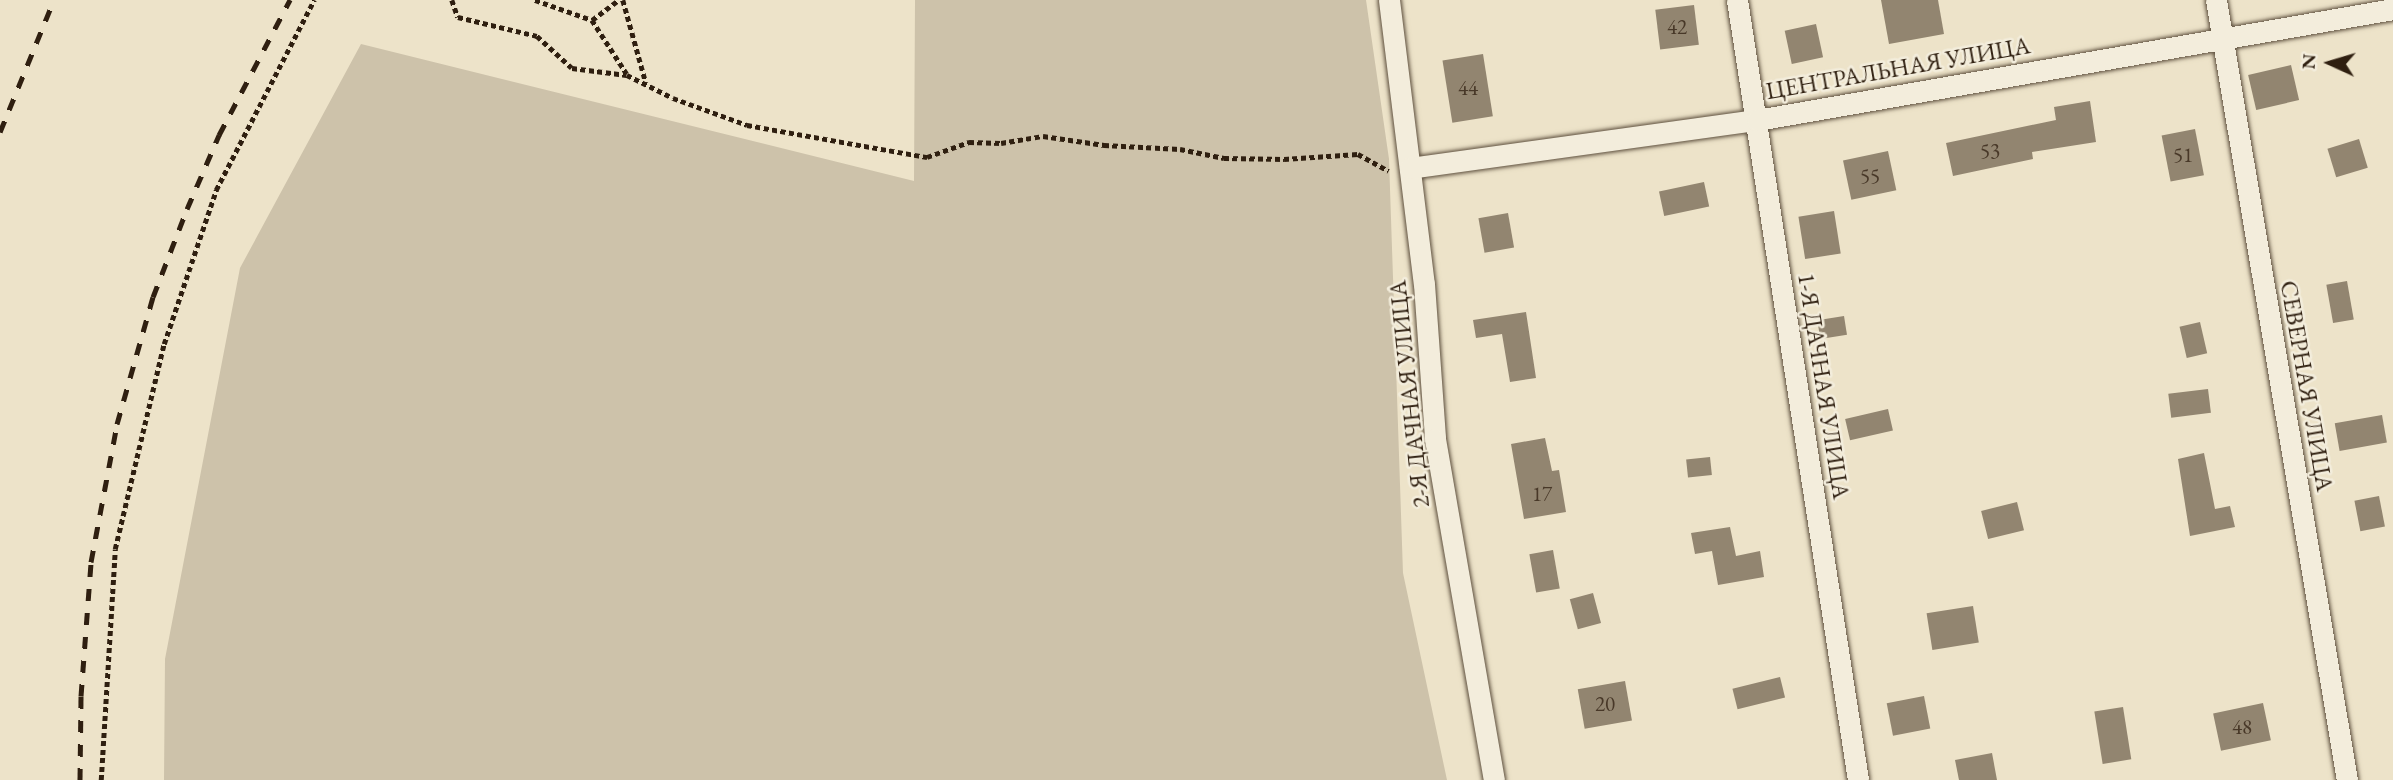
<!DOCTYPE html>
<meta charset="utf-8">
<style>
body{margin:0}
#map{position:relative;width:2393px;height:780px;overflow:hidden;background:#ede3c9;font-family:"EB Garamond",serif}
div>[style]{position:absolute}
.green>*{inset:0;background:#cdc2aa}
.building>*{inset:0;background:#928570;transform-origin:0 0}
.path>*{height:4.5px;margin-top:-2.25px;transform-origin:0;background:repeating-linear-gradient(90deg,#2f1f10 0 5px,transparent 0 8.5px)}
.roads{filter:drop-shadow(0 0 2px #5e503e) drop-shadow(0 0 2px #5e503e)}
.street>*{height:21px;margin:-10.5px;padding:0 10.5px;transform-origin:10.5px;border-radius:10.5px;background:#f3eddc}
.rail>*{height:5px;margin-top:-2.5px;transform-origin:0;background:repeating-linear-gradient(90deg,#2f1f10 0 12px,transparent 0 24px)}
span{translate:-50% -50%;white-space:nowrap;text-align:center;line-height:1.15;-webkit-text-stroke:5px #f3eddc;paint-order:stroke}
.number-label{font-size:21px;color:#483828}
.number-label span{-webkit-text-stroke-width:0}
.street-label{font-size:24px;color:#2f1f10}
.north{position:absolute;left:2295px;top:28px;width:70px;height:70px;-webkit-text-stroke:5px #f3eddc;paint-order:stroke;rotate:274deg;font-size:19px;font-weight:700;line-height:28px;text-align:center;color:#2f1f10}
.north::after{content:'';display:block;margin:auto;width:24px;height:32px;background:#2f1f10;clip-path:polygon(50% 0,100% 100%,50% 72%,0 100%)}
</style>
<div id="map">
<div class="green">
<i style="clip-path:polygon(915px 0,1366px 0,1389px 159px,1403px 573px,1447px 780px,164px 780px,165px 659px,240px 268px,361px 44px,914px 181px)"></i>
</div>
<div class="building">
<i style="clip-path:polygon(1881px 0,1938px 0,1944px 34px,1889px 44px)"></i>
<i style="left:1694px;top:5px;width:40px;height:39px;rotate:83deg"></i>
<i style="left:1816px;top:24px;width:34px;height:32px;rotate:78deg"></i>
<i style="left:1483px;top:54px;width:63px;height:41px;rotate:81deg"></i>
<i style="left:2291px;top:65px;width:36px;height:44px;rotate:77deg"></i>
<i style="clip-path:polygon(2090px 101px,2096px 142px,2032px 152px,2033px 159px,1953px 176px,1946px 143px,2056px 120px,2054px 107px)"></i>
<i style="left:2195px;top:129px;width:47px;height:34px;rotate:79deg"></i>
<i style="left:2359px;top:139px;width:30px;height:33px;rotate:73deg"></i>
<i style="left:1888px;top:151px;width:40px;height:46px;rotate:78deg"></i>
<i style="left:1704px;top:182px;width:25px;height:46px;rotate:78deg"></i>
<i style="left:1834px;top:211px;width:43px;height:36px;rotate:81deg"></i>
<i style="left:1508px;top:213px;width:35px;height:30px;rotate:80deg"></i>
<i style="left:2347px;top:281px;width:39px;height:21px;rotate:80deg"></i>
<i style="clip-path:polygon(1526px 312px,1536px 378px,1510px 382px,1502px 334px,1476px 338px,1473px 320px)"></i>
<i style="left:1844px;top:316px;width:19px;height:27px;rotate:81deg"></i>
<i style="left:2200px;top:322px;width:32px;height:21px;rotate:77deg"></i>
<i style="left:2208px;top:389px;width:24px;height:40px;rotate:83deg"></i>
<i style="left:1888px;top:409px;width:22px;height:44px;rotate:77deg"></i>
<i style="left:2382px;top:415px;width:28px;height:48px;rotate:80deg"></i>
<i style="clip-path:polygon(1545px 438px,1552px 471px,1559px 470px,1566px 512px,1524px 519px,1511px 444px)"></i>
<i style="clip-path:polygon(2204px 453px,2215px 509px,2230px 506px,2235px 527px,2190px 536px,2178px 459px)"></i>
<i style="left:1710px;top:457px;width:18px;height:24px;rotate:84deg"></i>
<i style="left:2379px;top:496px;width:31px;height:25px;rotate:79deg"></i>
<i style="left:2017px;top:502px;width:29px;height:37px;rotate:76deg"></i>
<i style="clip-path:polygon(1730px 527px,1736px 556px,1760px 551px,1764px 577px,1718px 585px,1712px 551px,1695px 554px,1691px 533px)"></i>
<i style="left:1553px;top:550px;width:39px;height:24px;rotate:80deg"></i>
<i style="left:1593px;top:593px;width:31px;height:24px;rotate:75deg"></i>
<i style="left:1973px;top:606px;width:37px;height:47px;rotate:81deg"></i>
<i style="left:1780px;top:677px;width:21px;height:49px;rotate:76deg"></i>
<i style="left:1625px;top:681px;width:40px;height:48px;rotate:80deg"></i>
<i style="left:1924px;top:696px;width:33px;height:38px;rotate:79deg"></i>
<i style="left:2263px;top:703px;width:38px;height:51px;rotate:78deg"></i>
<i style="left:2123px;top:707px;width:53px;height:29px;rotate:81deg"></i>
<i style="clip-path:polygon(1992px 753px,1997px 780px,1959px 780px,1955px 760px)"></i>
</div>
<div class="path">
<i style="left:452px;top:0;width:18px;rotate:71deg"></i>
<i style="left:458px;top:17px;width:81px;rotate:13.5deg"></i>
<i style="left:537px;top:36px;width:47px;rotate:42.4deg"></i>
<i style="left:572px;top:68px;width:55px;rotate:7.3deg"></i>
<i style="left:627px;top:75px;width:51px;rotate:26.6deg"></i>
<i style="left:673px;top:98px;width:79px;rotate:20deg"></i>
<i style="left:747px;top:125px;width:183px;rotate:10.1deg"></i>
<i style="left:927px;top:157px;width:45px;rotate:-19.7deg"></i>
<i style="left:969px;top:142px;width:32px;rotate:2deg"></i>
<i style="left:1001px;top:143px;width:43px;rotate:-9.5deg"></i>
<i style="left:1043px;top:136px;width:62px;rotate:8.4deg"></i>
<i style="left:1104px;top:145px;width:76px;rotate:3deg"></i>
<i style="left:1180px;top:149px;width:45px;rotate:11.6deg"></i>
<i style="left:1224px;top:158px;width:60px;rotate:1deg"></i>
<i style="left:1284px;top:159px;width:74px;rotate:-3.9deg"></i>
<i style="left:1358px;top:154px;width:35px;rotate:29deg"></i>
<i style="left:535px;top:0;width:60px;rotate:19.3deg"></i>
<i style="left:592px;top:20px;width:64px;rotate:57.1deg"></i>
<i style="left:623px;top:0;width:86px;rotate:74.5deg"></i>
<i style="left:592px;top:20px;width:34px;rotate:-37deg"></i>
<i style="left:101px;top:780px;width:231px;rotate:-86.5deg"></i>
<i style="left:115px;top:549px;width:211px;rotate:-76.6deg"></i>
<i style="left:164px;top:344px;width:163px;rotate:-71.3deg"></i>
<i style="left:216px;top:190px;width:214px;rotate:-62.7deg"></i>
</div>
<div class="roads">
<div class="street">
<i style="left:1389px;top:0;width:286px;rotate:83deg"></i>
<i style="left:1424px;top:284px;width:155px;rotate:85.9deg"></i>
<i style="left:1435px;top:439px;width:346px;rotate:80.2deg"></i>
<i style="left:1737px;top:0;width:789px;rotate:81.18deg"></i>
<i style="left:2216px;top:0;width:791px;rotate:80.47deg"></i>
<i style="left:1410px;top:168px;width:350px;rotate:-7.9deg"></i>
<i style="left:1757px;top:120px;width:646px;rotate:-9.9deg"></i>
</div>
</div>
<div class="rail">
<i style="left:0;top:132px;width:143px;rotate:-67.8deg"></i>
<i style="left:80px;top:780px;width:84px;rotate:-89.3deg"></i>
<i style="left:81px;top:696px;width:134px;rotate:-85.7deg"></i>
<i style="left:91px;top:562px;width:140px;rotate:-79.3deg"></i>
<i style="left:117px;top:424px;width:132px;rotate:-74.2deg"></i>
<i style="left:153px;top:297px;width:94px;rotate:-68.9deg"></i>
<i style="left:187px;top:209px;width:81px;rotate:-66.6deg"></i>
<i style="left:219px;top:135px;width:153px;rotate:-62.3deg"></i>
</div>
<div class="number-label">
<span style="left:1677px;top:27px">42</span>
<span style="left:1468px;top:88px">44</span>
<span style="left:1990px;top:151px">53</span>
<span style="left:2183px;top:155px">51</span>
<span style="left:1870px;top:176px">55</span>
<span style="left:1542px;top:494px">17</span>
<span style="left:1605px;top:704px">20</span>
<span style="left:2242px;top:727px">48</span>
</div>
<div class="street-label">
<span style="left:1898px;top:68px;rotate:-10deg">ЦЕНТРАЛЬНАЯ УЛИЦА</span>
<span style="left:1824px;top:386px;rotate:81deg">1-Я ДАЧНАЯ УЛИЦА</span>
<span style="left:2307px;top:386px;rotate:80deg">СЕВЕРНАЯ УЛИЦА</span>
<span style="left:1409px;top:394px;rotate:-96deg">2-Я ДАЧНАЯ УЛИЦА</span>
</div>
<div class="north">N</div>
</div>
